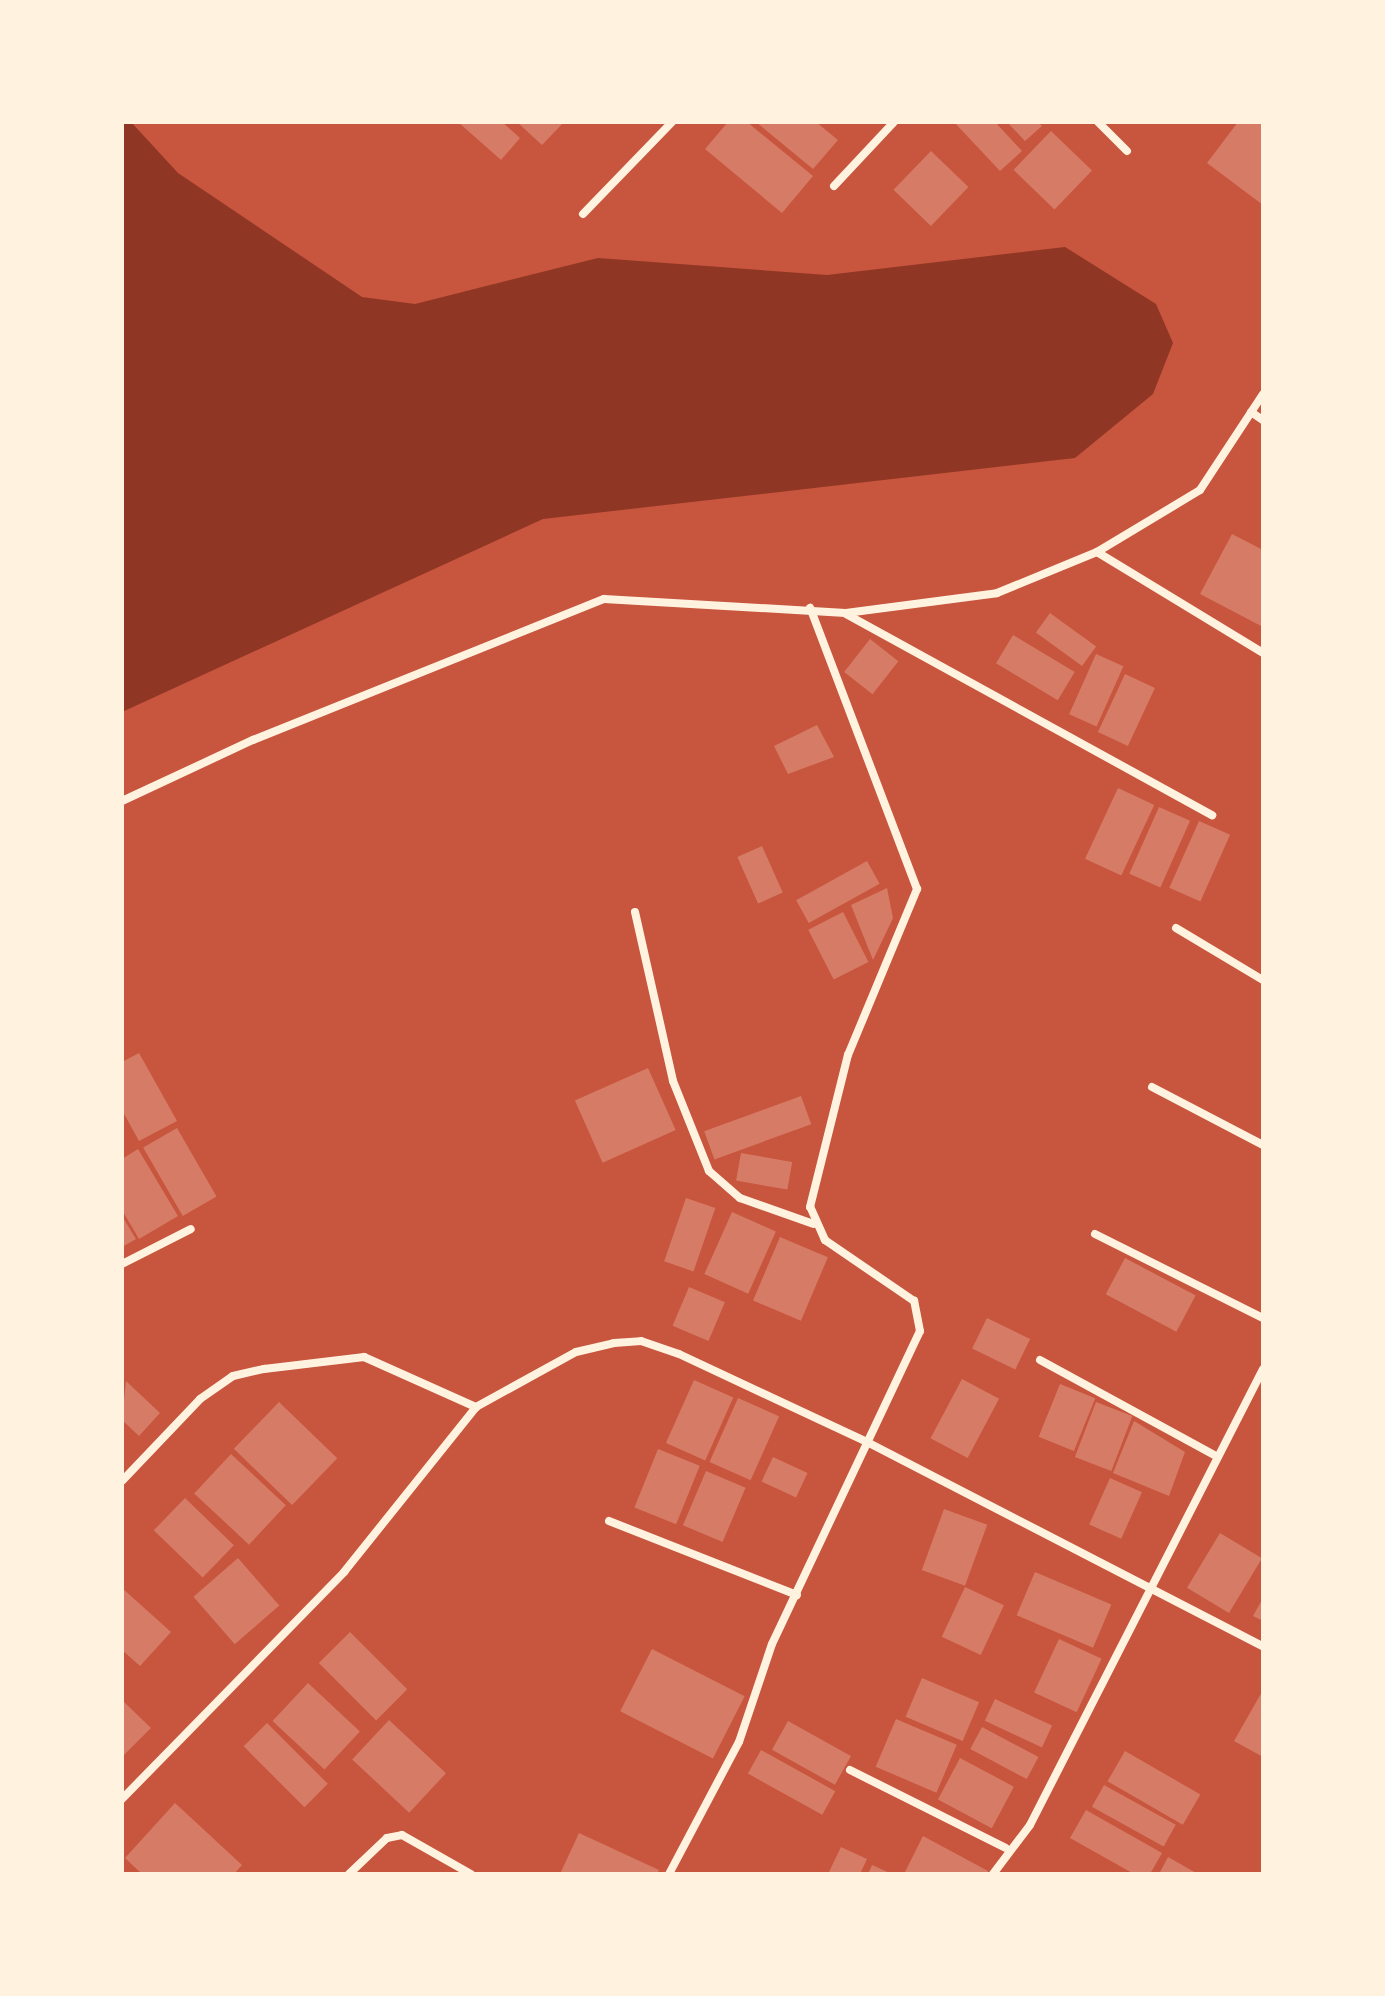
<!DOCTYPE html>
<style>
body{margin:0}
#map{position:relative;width:1385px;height:1996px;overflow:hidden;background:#c8553d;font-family:"Varela Round",sans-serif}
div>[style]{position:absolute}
.water>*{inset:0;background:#8f3625}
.building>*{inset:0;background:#d67c66;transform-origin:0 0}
.minor>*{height:8px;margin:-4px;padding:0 4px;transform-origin:4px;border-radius:4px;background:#fff3e0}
span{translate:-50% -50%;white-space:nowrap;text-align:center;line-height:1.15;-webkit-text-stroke:7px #fff3e0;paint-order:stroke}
.frame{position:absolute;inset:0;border:124px solid #fff3e0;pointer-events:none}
</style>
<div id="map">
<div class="water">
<i style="clip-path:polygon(122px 122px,131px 122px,178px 173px,362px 297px,415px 304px,598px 258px,827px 275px,1065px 247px,1156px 304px,1173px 343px,1153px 394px,1075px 458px,543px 519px,122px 712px)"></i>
</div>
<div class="building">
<i style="clip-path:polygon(458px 122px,502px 122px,520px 138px,501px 160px)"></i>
<i style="clip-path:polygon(517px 122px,564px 122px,542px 145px)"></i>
<i style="clip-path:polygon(728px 122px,747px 122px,813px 176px,782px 213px,705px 149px)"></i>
<i style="clip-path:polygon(756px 122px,816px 122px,838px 140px,813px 169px)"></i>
<i style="clip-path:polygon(954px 122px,995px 122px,1022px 151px,1000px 171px)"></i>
<i style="clip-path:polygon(1007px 122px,1038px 122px,1042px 126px,1025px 141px)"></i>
<i style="clip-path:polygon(1238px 122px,1263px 122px,1263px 205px,1207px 163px)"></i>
<i style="left:1051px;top:131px;width:57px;height:54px;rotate:44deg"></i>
<i style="left:931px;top:151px;width:52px;height:54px;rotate:44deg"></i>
<i style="clip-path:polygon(1232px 534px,1263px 550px,1263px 627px,1200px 594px)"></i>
<i style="left:1050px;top:613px;width:57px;height:24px;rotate:36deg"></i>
<i style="left:1013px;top:635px;width:72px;height:33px;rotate:31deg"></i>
<i style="left:870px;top:639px;width:36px;height:42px;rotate:38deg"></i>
<i style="left:1096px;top:654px;width:30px;height:66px;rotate:24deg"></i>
<i style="left:1125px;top:674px;width:33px;height:64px;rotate:25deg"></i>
<i style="clip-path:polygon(817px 725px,834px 757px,788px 774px,774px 746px)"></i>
<i style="left:1118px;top:788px;width:40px;height:78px;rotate:25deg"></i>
<i style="left:1159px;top:807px;width:34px;height:73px;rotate:24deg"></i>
<i style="left:1199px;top:821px;width:34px;height:73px;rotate:24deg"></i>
<i style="left:762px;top:846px;width:51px;height:27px;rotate:66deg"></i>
<i style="left:867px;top:861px;width:26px;height:81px;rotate:61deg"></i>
<i style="clip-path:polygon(887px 888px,893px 918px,873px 960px,851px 905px)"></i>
<i style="left:843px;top:912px;width:56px;height:39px;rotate:63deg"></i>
<i style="clip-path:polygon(139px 1053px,177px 1121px,139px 1141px,122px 1110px,122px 1062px)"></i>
<i style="left:648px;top:1068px;width:68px;height:80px;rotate:66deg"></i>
<i style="left:801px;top:1096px;width:30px;height:103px;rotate:70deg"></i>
<i style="left:177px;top:1128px;width:79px;height:39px;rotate:60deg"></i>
<i style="clip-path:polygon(138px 1149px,178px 1216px,139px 1239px,122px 1210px,122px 1159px)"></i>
<i style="left:741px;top:1153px;width:52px;height:28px;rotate:10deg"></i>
<i style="left:686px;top:1198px;width:31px;height:67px;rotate:19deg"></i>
<i style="left:732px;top:1212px;width:48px;height:68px;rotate:24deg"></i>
<i style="clip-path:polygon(122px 1216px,136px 1239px,122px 1247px)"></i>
<i style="left:780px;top:1237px;width:52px;height:69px;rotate:23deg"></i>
<i style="left:1125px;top:1258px;width:80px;height:41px;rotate:28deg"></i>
<i style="left:689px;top:1287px;width:39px;height:42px;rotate:23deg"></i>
<i style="left:987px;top:1318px;width:48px;height:34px;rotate:26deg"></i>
<i style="left:962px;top:1379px;width:42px;height:67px;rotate:28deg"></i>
<i style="left:694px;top:1380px;width:43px;height:69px;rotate:24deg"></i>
<i style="clip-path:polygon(126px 1381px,160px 1413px,139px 1436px,122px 1420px)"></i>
<i style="left:1060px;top:1384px;width:38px;height:57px;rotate:22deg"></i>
<i style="left:738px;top:1398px;width:45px;height:70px;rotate:24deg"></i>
<i style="left:279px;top:1402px;width:81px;height:65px;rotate:44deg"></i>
<i style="left:1096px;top:1402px;width:39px;height:59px;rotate:21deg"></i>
<i style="clip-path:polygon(1134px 1421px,1185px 1452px,1169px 1496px,1113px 1473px)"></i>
<i style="left:658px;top:1449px;width:45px;height:63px;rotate:22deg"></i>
<i style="left:231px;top:1454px;width:75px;height:54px;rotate:43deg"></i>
<i style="left:773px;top:1457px;width:38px;height:27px;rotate:25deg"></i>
<i style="left:706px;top:1471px;width:43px;height:59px;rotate:23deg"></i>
<i style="left:1110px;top:1478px;width:35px;height:51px;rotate:24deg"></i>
<i style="left:185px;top:1498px;width:68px;height:45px;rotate:44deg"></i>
<i style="left:944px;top:1509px;width:46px;height:65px;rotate:20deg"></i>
<i style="left:1220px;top:1533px;width:49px;height:64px;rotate:31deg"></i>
<i style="left:238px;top:1558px;width:63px;height:59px;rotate:49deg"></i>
<i style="left:1035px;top:1572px;width:83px;height:47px;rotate:23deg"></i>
<i style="left:965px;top:1587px;width:43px;height:55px;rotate:25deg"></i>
<i style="clip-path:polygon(122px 1588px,171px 1632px,140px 1666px,122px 1650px)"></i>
<i style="clip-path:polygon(1263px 1598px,1263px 1621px,1253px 1616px)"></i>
<i style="left:350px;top:1632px;width:81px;height:44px;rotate:45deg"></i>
<i style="left:1059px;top:1639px;width:47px;height:59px;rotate:25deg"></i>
<i style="left:652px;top:1649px;width:104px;height:70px;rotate:27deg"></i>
<i style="left:922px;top:1678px;width:62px;height:42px;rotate:23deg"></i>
<i style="left:308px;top:1683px;width:71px;height:52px;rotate:43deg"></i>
<i style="clip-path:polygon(1263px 1690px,1263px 1757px,1234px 1741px)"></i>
<i style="left:995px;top:1699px;width:63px;height:24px;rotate:25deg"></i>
<i style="clip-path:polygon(122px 1700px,151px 1728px,122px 1757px)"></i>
<i style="left:896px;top:1719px;width:66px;height:52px;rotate:23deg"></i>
<i style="left:389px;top:1720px;width:78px;height:54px;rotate:43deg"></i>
<i style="left:788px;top:1721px;width:72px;height:33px;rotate:29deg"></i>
<i style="left:267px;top:1723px;width:86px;height:33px;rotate:45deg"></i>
<i style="left:982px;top:1727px;width:64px;height:25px;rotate:28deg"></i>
<i style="left:761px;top:1750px;width:85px;height:27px;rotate:29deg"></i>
<i style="left:1125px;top:1751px;width:87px;height:35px;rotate:30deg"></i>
<i style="left:960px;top:1758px;width:61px;height:47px;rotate:28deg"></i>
<i style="left:1104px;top:1785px;width:82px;height:25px;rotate:29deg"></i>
<i style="clip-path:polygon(175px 1803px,242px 1865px,234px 1874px,142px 1874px,125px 1858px)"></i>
<i style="clip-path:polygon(1086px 1810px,1162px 1853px,1150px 1874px,1134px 1874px,1070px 1838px)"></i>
<i style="clip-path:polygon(579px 1833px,659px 1870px,657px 1874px,560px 1874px)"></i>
<i style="clip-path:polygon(923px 1836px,988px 1871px,986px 1874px,904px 1874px)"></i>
<i style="clip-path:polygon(841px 1847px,867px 1859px,860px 1874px,828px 1874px)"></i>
<i style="clip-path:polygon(1168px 1857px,1198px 1874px,1159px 1874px)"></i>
<i style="clip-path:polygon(872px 1865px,892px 1874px,868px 1874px)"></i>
</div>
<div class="minor">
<i style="left:1098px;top:122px;width:41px;rotate:45deg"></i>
<i style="left:834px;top:186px;width:88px;rotate:-46.8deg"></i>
<i style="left:583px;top:214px;width:128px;rotate:-45.9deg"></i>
<i style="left:1251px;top:412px;width:14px;rotate:34deg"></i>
<i style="left:1097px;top:552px;width:194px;rotate:31.3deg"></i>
<i style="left:846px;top:614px;width:418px;rotate:28.8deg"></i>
<i style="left:122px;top:801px;width:145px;rotate:-25deg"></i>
<i style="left:253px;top:740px;width:378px;rotate:-21.9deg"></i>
<i style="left:604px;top:599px;width:242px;rotate:3.3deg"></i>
<i style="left:846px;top:613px;width:152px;rotate:-7.5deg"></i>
<i style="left:997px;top:593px;width:108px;rotate:-22.3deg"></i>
<i style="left:1097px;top:552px;width:120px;rotate:-31deg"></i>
<i style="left:1200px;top:490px;width:115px;rotate:-56.7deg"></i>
<i style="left:635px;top:912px;width:173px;rotate:77.3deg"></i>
<i style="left:673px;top:1081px;width:97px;rotate:68.2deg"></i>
<i style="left:709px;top:1171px;width:41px;rotate:41.1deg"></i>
<i style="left:740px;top:1198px;width:78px;rotate:19.4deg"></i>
<i style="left:1176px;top:928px;width:101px;rotate:30.9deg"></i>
<i style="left:1152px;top:1087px;width:125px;rotate:27.6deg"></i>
<i style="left:1095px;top:1234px;width:188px;rotate:26.6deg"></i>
<i style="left:122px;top:1264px;width:77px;rotate:-26.9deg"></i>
<i style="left:1040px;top:1360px;width:200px;rotate:28.6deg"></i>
<i style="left:122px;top:1481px;width:113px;rotate:-46.4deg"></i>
<i style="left:200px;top:1399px;width:40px;rotate:-34.9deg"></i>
<i style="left:233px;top:1376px;width:32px;rotate:-13deg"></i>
<i style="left:264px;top:1369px;width:101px;rotate:-6.8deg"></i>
<i style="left:364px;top:1357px;width:123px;rotate:24.1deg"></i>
<i style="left:609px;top:1521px;width:202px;rotate:21.5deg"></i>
<i style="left:850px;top:1770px;width:174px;rotate:26.6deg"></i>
<i style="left:122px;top:1799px;width:318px;rotate:-45.6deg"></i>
<i style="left:344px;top:1572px;width:211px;rotate:-51.3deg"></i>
<i style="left:476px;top:1407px;width:114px;rotate:-28.8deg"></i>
<i style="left:576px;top:1352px;width:39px;rotate:-13deg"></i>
<i style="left:614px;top:1343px;width:27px;rotate:-4deg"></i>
<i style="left:641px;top:1341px;width:40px;rotate:18.9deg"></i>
<i style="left:679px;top:1354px;width:208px;rotate:25.1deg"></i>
<i style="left:867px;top:1442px;width:445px;rotate:27.3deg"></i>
<i style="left:349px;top:1874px;width:52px;rotate:-43.5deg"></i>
<i style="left:387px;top:1838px;width:15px;rotate:-11deg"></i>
<i style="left:402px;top:1835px;width:79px;rotate:29.5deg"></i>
<i style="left:669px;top:1874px;width:149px;rotate:-62.1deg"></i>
<i style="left:739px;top:1742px;width:103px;rotate:-71.4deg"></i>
<i style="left:772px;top:1644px;width:346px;rotate:-64.7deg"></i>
<i style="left:920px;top:1331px;width:31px;rotate:-101deg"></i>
<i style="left:914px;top:1301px;width:108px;rotate:-145.6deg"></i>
<i style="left:825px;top:1240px;width:36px;rotate:-114deg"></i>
<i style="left:810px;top:1207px;width:157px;rotate:-76deg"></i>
<i style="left:848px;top:1055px;width:180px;rotate:-67.4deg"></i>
<i style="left:917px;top:889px;width:301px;rotate:-110.8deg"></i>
<i style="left:993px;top:1874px;width:61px;rotate:-52.9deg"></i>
<i style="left:1030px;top:1825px;width:512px;rotate:-62.93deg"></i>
</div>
<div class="frame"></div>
</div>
